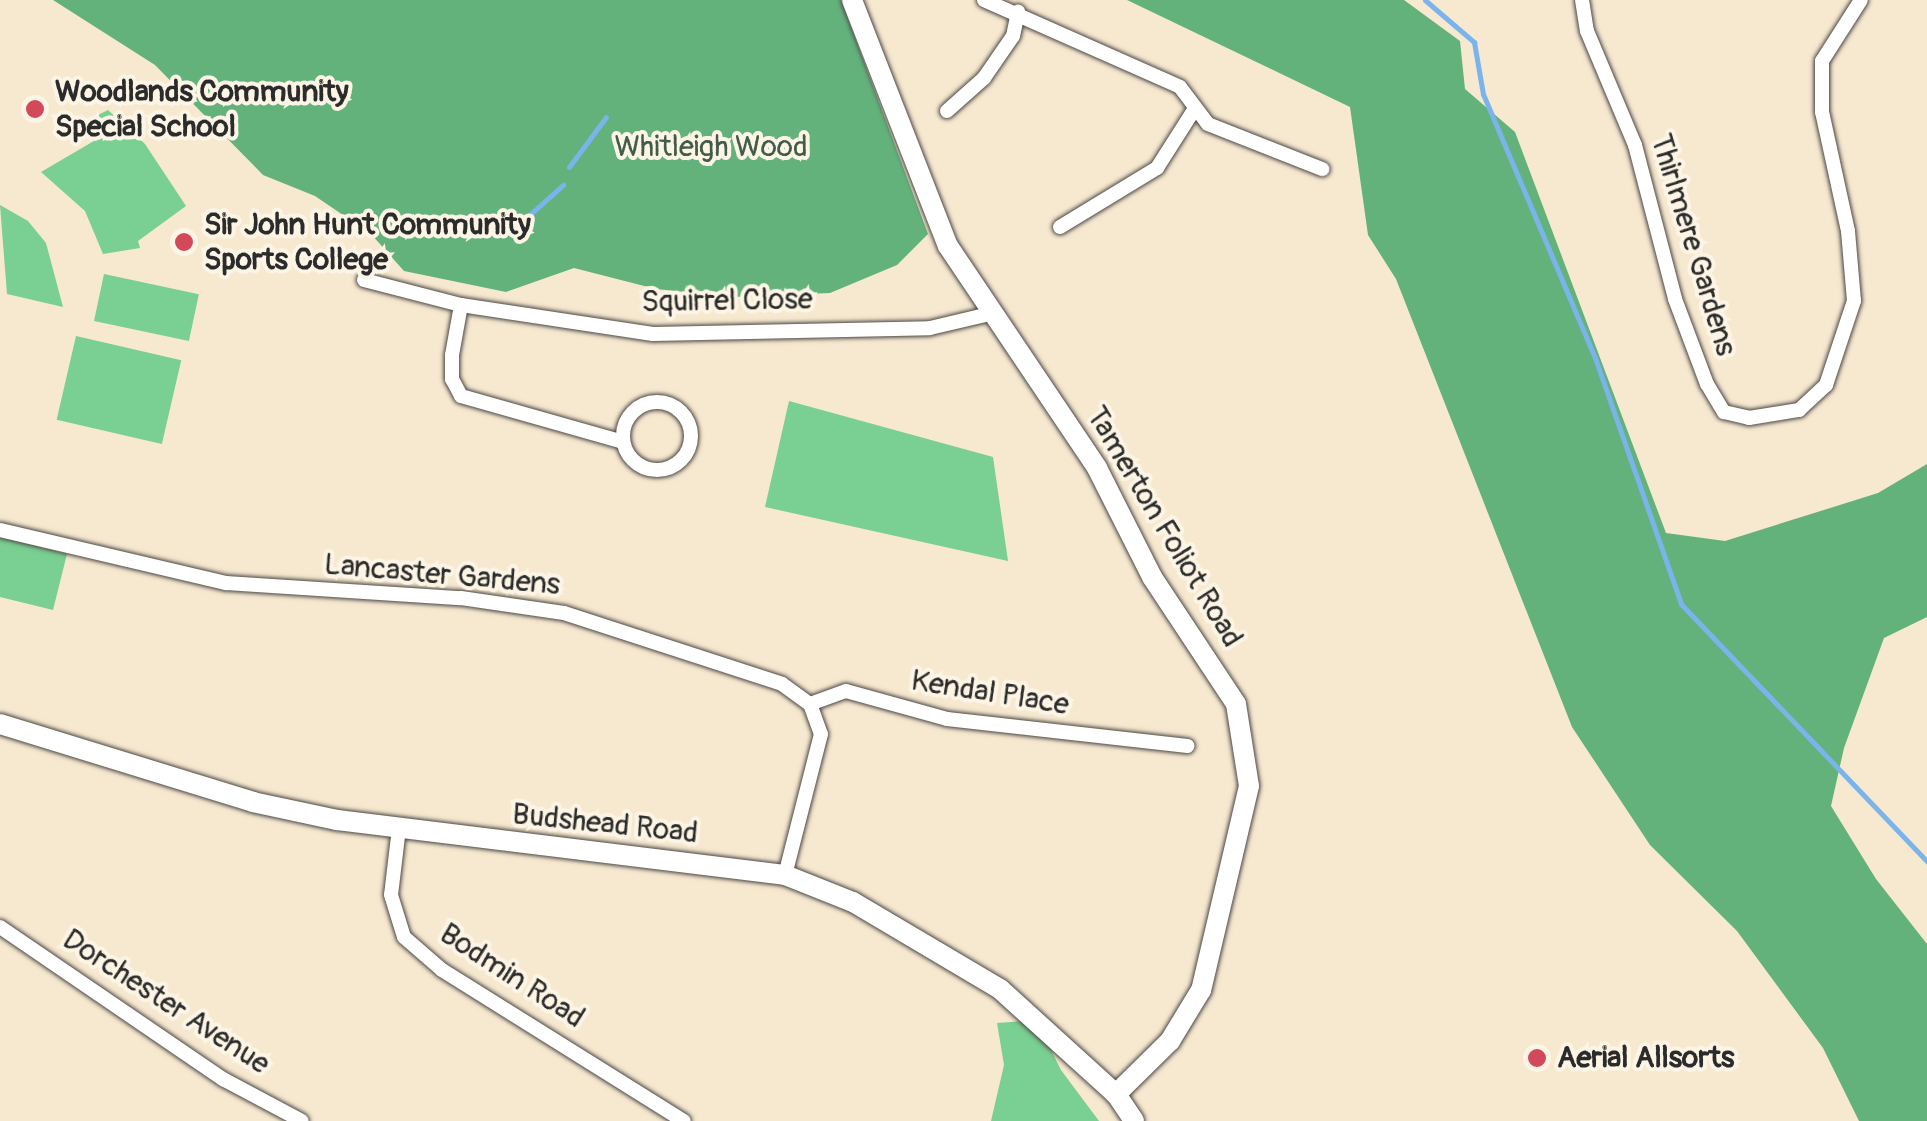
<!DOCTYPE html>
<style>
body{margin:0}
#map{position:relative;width:1927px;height:1121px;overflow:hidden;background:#f7e8d0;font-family:Pangolin,sans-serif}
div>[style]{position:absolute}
.green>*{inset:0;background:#7acf92;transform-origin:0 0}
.forest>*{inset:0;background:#63b27c}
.stream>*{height:5px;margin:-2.5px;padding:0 2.5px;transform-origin:2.5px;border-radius:2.5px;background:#7bb3eb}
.roads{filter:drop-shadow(0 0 2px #4a4744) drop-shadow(0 0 2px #4a4744)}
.street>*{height:14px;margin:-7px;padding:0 7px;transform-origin:7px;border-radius:7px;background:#fff}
.street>.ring{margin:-7px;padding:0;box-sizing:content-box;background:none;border:14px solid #fff;border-radius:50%}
.secondary>*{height:20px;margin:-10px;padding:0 10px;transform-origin:10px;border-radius:10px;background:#fff}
.dots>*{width:28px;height:28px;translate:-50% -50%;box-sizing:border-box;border:5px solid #fcf5e5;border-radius:50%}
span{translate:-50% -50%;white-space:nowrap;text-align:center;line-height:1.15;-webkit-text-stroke:8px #fcf5e5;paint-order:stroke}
.poi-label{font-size:30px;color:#2b2b2b;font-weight:700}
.left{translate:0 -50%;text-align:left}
.park-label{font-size:30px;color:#435c4a}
.street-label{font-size:30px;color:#2b2b2b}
</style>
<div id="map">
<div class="green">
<i style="clip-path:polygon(108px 110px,145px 144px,186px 206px,138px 241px,140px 248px,103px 254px,85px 211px,41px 172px,99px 138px,90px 119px)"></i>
<i style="clip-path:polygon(0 205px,28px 221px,46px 243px,63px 307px,7px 294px)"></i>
<i style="left:104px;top:274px;width:97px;height:48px;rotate:12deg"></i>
<i style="left:76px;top:336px;width:108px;height:86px;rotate:13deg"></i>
<i style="clip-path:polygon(789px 401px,993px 457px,1008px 561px,765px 507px)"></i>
<i style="clip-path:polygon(0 537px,67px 554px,53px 610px,0 597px)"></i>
<i style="clip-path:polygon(1036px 1020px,1061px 1070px,1099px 1121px,991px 1121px,1004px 1065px,997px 1023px)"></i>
</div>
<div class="forest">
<i style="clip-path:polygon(53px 0,841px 0,928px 234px,897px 265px,830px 293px,733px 297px,656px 289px,574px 268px,506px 292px,404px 271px,371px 234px,315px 196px,263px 175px,155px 65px)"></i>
<i style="clip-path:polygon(1127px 0,1404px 0,1460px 41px,1465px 89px,1515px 132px,1666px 533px,1725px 541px,1878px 493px,1927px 464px,1927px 617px,1884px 638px,1844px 748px,1831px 806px,1876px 879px,1927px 944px,1927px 1121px,1859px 1121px,1823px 1048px,1737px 931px,1650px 845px,1572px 727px,1396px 279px,1368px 235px,1350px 107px)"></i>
</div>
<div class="stream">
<i style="left:1425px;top:0;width:65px;rotate:40.6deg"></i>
<i style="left:1474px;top:42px;width:53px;rotate:80.2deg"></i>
<i style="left:1483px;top:94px;width:287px;rotate:67deg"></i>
<i style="left:1595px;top:358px;width:261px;rotate:70.7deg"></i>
<i style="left:1681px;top:604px;width:356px;rotate:46.3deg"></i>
<i style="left:569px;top:167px;width:62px;rotate:-53.5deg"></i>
<i style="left:526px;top:218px;width:50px;rotate:-41.7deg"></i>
</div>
<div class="roads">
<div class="street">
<i style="left:984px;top:0;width:214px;rotate:23.9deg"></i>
<i style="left:1180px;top:87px;width:46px;rotate:52.9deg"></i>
<i style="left:1208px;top:124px;width:123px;rotate:21.5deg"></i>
<i style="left:1582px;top:0;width:31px;rotate:81deg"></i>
<i style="left:1587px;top:31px;width:124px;rotate:67.2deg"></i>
<i style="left:1635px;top:145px;width:159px;rotate:75.4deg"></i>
<i style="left:1675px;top:299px;width:91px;rotate:69.4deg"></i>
<i style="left:1707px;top:384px;width:33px;rotate:59deg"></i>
<i style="left:1724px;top:412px;width:26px;rotate:13deg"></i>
<i style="left:1749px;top:418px;width:51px;rotate:-9.1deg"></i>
<i style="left:1799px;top:410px;width:37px;rotate:-43deg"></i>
<i style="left:1826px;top:385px;width:89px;rotate:-71.6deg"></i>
<i style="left:1854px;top:301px;width:70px;rotate:-94.9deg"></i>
<i style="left:1848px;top:231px;width:122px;rotate:-102.3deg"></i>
<i style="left:1822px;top:112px;width:51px;rotate:-90deg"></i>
<i style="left:1822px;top:61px;width:72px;rotate:-57.4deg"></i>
<i style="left:947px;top:111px;width:50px;rotate:-41.7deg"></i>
<i style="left:984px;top:78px;width:51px;rotate:-55.4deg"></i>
<i style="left:1013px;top:36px;width:25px;rotate:-78deg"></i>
<i style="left:1060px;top:227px;width:114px;rotate:-31.3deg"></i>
<i style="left:1157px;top:168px;width:69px;rotate:-57.5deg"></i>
<i style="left:364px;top:280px;width:100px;rotate:14.5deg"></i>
<i style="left:461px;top:305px;width:194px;rotate:8.6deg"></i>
<i style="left:653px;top:334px;width:277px;rotate:-1.2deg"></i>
<i style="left:930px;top:328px;width:66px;rotate:-13.2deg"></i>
<i style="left:461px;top:305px;width:51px;rotate:100.2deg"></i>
<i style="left:452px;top:355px;width:24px;rotate:90deg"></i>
<i style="left:452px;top:379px;width:19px;rotate:62deg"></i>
<i style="left:461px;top:396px;width:165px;rotate:15.8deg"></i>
<i class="ring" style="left:623px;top:402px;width:54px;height:54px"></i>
<i style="left:0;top:530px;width:232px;rotate:13.2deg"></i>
<i style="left:226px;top:583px;width:235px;rotate:3.7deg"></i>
<i style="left:461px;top:598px;width:104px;rotate:8.3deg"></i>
<i style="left:564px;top:613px;width:229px;rotate:18deg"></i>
<i style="left:782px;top:684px;width:34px;rotate:36deg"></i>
<i style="left:810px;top:704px;width:32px;rotate:70deg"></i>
<i style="left:821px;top:734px;width:146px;rotate:104.3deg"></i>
<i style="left:810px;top:704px;width:38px;rotate:-20deg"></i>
<i style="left:846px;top:691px;width:105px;rotate:15.5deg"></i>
<i style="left:947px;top:719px;width:242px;rotate:6.4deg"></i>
<i style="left:399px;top:828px;width:67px;rotate:96.8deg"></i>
<i style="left:391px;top:895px;width:44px;rotate:72.8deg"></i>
<i style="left:404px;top:937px;width:50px;rotate:41deg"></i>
<i style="left:442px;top:970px;width:285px;rotate:32deg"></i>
<i style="left:0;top:927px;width:270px;rotate:34.3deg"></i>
<i style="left:223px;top:1079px;width:89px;rotate:28deg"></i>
</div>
<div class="secondary">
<i style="left:852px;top:0;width:264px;rotate:68.7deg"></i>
<i style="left:948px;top:246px;width:267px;rotate:56.1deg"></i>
<i style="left:1097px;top:468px;width:122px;rotate:63.2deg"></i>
<i style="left:1152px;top:577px;width:152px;rotate:56.5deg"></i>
<i style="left:1236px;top:704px;width:83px;rotate:81deg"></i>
<i style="left:1249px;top:786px;width:210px;rotate:103.2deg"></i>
<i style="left:1201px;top:990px;width:60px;rotate:121.3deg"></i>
<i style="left:1170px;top:1041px;width:76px;rotate:135.5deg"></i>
<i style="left:0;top:724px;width:265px;rotate:17.1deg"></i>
<i style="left:253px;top:802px;width:86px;rotate:12.1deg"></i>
<i style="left:337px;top:820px;width:451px;rotate:7deg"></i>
<i style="left:785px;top:875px;width:73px;rotate:21.7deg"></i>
<i style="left:853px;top:902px;width:171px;rotate:30.6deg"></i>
<i style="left:1000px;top:989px;width:156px;rotate:42.2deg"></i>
<i style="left:1116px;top:1094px;width:32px;rotate:56deg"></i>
</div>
</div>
<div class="dots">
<i style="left:35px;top:109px;background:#d1495b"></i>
<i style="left:184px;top:242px;background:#d1495b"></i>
<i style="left:1537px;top:1058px;background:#d1495b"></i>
</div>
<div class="poi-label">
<span class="left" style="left:55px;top:109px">Woodlands Community<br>Special School</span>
<span class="left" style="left:204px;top:242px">Sir John Hunt Community<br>Sports College</span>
<span class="left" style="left:1557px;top:1058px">Aerial Allsorts</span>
</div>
<div class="park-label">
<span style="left:711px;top:147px">Whitleigh Wood</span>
</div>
<div class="street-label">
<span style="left:1693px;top:245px;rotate:73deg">Thirlmere Gardens</span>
<span style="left:727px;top:301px;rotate:-1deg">Squirrel Close</span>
<span style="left:1164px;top:527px;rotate:59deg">Tamerton Foliot Road</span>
<span style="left:442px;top:575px;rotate:5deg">Lancaster Gardens</span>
<span style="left:990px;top:693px;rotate:9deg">Kendal Place</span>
<span style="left:605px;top:824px;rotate:6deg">Budshead Road</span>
<span style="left:512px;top:976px;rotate:33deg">Bodmin Road</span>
<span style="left:166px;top:1002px;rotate:33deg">Dorchester Avenue</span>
</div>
</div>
